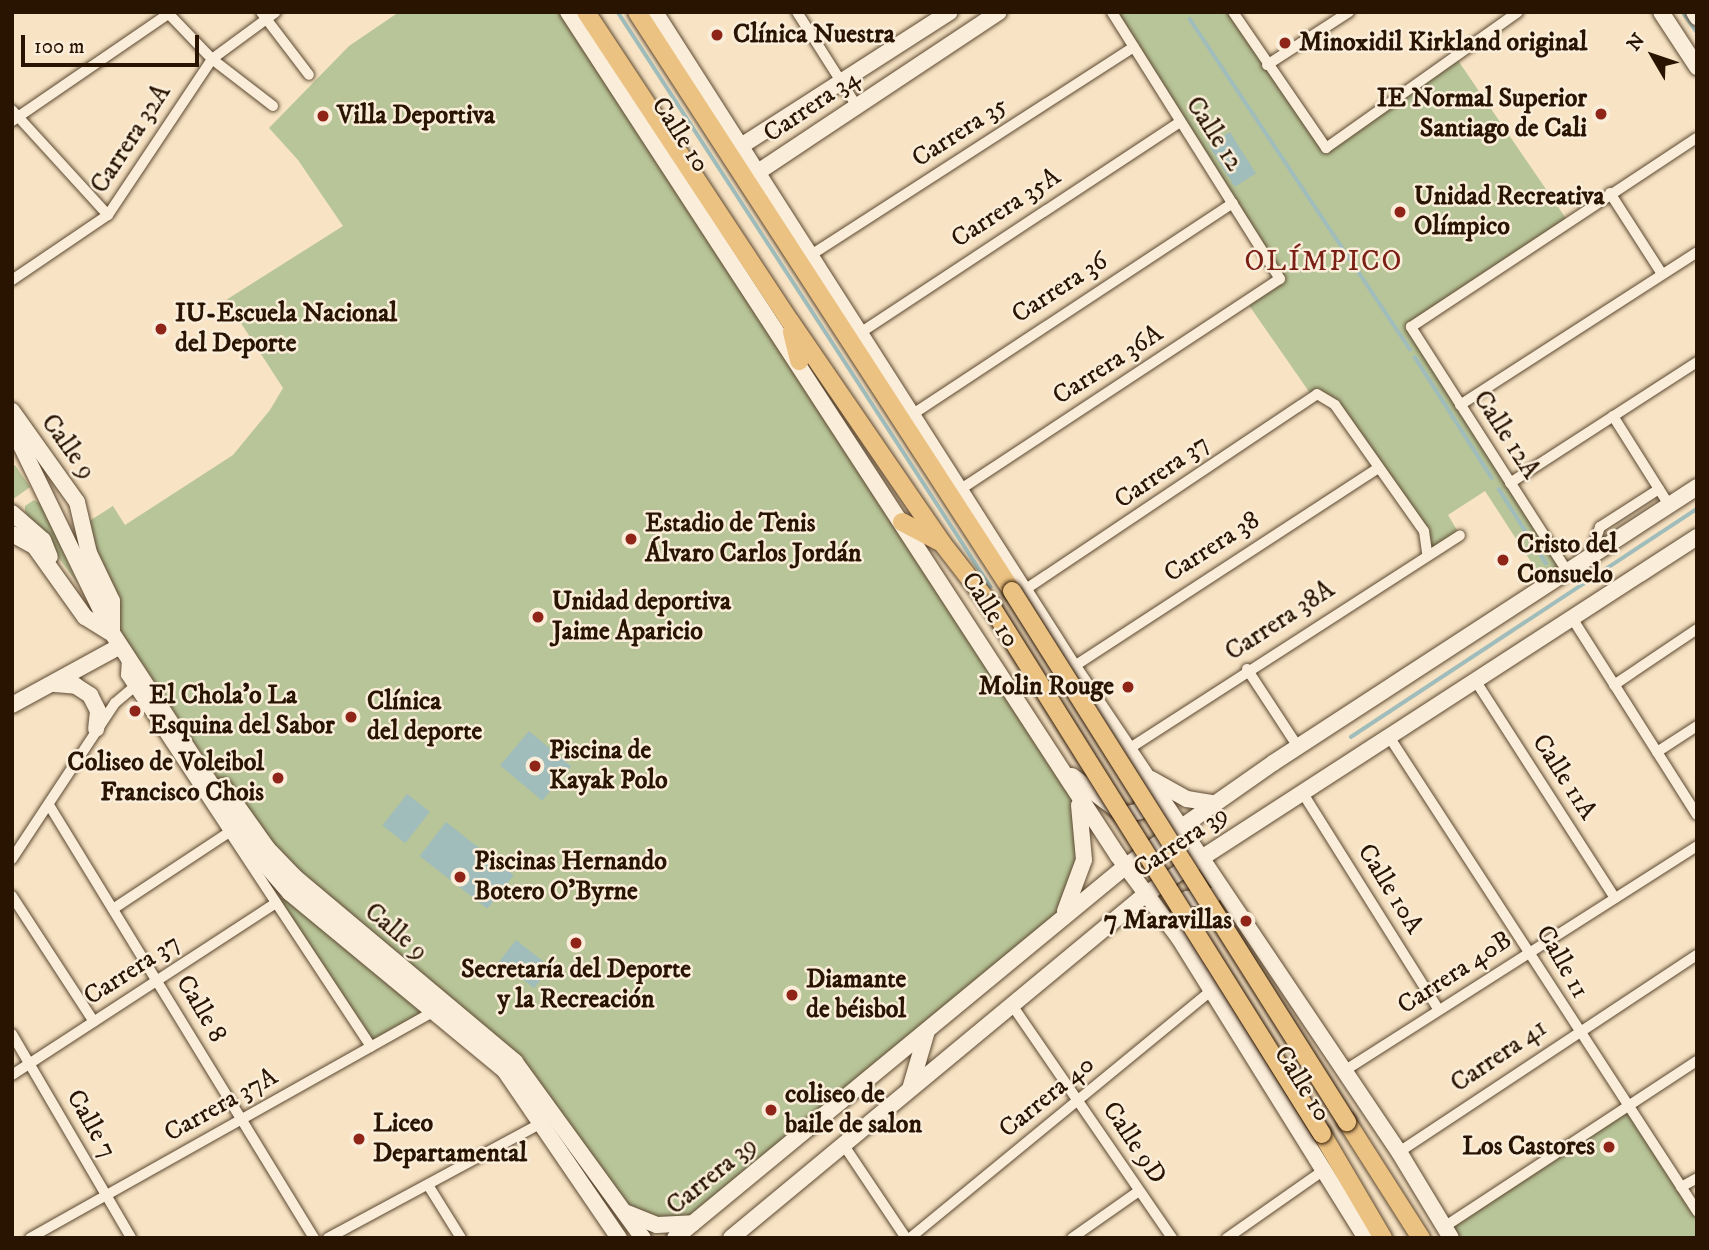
<!DOCTYPE html>
<meta charset="utf-8">
<style>
body{margin:0}
#map{position:relative;width:1709px;height:1250px;overflow:hidden;background:#f8e4c4;font-family:"IM FELL DW Pica",serif}
div>[style]{position:absolute}
.green>*{inset:0;background:#b8c598}
.water>*{inset:0;background:#a0bdbc;transform-origin:0 0}
.stream>*{height:3.5px;margin:-1.75px;padding:0 1.75px;transform-origin:1.75px;border-radius:1.75px;background:#a0bdbc}
.roads{filter:drop-shadow(0 0 2px #5c4831) drop-shadow(0 0 2px #5c4831)}
.street>*{height:10px;margin:-5px;padding:0 5px;transform-origin:5px;border-radius:5px;background:#faedd9}
.secondary>*{height:16px;margin:-8px;padding:0 8px;transform-origin:8px;border-radius:8px;background:#faedd9}
.primary>*{height:18px;margin:-9px;padding:0 9px;transform-origin:9px;border-radius:9px;background:#ecc282}
.bridges{filter:drop-shadow(0 0 2px #281400) drop-shadow(0 0 2px #281400)}
.primary-bridge>*{height:18px;margin:-9px;padding:0 9px;transform-origin:9px;border-radius:9px;background:#ecc282}
.dots>*{width:19px;height:19px;translate:-50% -50%;box-sizing:border-box;border:4px solid #faedd9;border-radius:50%}
span{translate:-50% -50%;white-space:nowrap;text-align:center;line-height:1.15;-webkit-text-stroke:5px #faedd9;paint-order:stroke}
.poi-label{font-size:26px;color:#281400;font-weight:700}
.left{translate:0 -50%;text-align:left}
.right{translate:-100% -50%;text-align:right}
.street-label{font-size:26px;color:#281400}
.neighbourhood-label{font-size:28px;color:#7a1f14;letter-spacing:2px}
.frame{position:absolute;inset:0;border:14px solid #281400;pointer-events:none}
.north{position:absolute;left:1618px;top:21px;width:70px;height:70px;-webkit-text-stroke:5px #faedd9;paint-order:stroke;rotate:309deg;font-size:19px;font-weight:700;line-height:28px;text-align:center;color:#281400}
.north::after{content:'';display:block;margin:auto;width:24px;height:32px;background:#281400;clip-path:polygon(50% 0,100% 100%,50% 72%,0 100%)}
.scale{position:absolute;left:21px;top:35px;width:178px;height:32px;box-sizing:border-box;border:4px solid #281400;border-top:0;padding-left:9px;font-size:21px;line-height:24px;white-space:nowrap;color:#281400;-webkit-text-stroke:5px #faedd9;paint-order:stroke}
</style>
<div id="map">
<div class="green">
<i style="clip-path:polygon(399px 12px,568px 12px,1068px 780px,1083px 819px,1072px 901px,695px 1222px,639px 1220px,573px 1142px,244px 818px,142px 663px,127px 657px,83px 525px,113px 506px,125px 525px,233px 455px,270px 410px,283px 388px,226px 300px,343px 226px,298px 160px,269px 128px,349px 46px)"></i>
<i style="clip-path:polygon(1112px 12px,1233px 12px,1326px 147px,1455px 56px,1567px 220px,1412px 322px,1567px 571px,1546px 585px,1485px 491px,1448px 515px,1460px 535px,1427px 553px,1428px 542px,1335px 405px,1312px 396px,1246px 301px,1280px 280px)"></i>
<i style="clip-path:polygon(15px 465px,30px 487px,12px 500px,12px 467px)"></i>
<i style="clip-path:polygon(34px 500px,41px 504px,78px 584px,25px 512px,25px 506px)"></i>
<i style="clip-path:polygon(290px 893px,433px 1012px,371px 1047px,276px 903px)"></i>
<i style="clip-path:polygon(1626px 1106px,1697px 1211px,1697px 1238px,1451px 1238px,1444px 1227px)"></i>
</div>
<div class="water">
<i style="left:1230px;top:132px;width:49px;height:25px;rotate:58deg"></i>
<i style="left:529px;top:731px;width:55px;height:45px;rotate:40deg"></i>
<i style="left:407px;top:794px;width:29px;height:40px;rotate:38deg"></i>
<i style="left:446px;top:822px;width:86px;height:43px;rotate:38deg"></i>
<i style="left:516px;top:940px;width:44px;height:27px;rotate:38deg"></i>
</div>
<div class="stream">
<i style="left:618px;top:12px;width:685px;rotate:57.03deg"></i>
<i style="left:1683px;top:12px;width:24px;rotate:55deg"></i>
<i style="left:1190px;top:19px;width:397px;rotate:56.3deg"></i>
<i style="left:1415px;top:357px;width:143px;rotate:57.5deg"></i>
<i style="left:1499px;top:489px;width:88px;rotate:57.6deg"></i>
<i style="left:1351px;top:737px;width:414px;rotate:-33.4deg"></i>
</div>
<div class="roads">
<div class="street">
<i style="left:167px;top:12px;width:65px;rotate:46.2deg"></i>
<i style="left:212px;top:59px;width:77px;rotate:37.6deg"></i>
<i style="left:261px;top:12px;width:79px;rotate:52.7deg"></i>
<i style="left:797px;top:12px;width:110px;rotate:57.6deg"></i>
<i style="left:1233px;top:12px;width:165px;rotate:55.6deg"></i>
<i style="left:1326px;top:148px;width:235px;rotate:-35.3deg"></i>
<i style="left:1267px;top:65px;width:98px;rotate:-32.9deg"></i>
<i style="left:12px;top:110px;width:142px;rotate:47.6deg"></i>
<i style="left:12px;top:121px;width:193px;rotate:-34.4deg"></i>
<i style="left:1610px;top:193px;width:96px;rotate:57.3deg"></i>
<i style="left:811px;top:255px;width:384px;rotate:-32.8deg"></i>
<i style="left:12px;top:280px;width:116px;rotate:-34.1deg"></i>
<i style="left:108px;top:215px;width:187px;rotate:-56.3deg"></i>
<i style="left:212px;top:59px;width:79px;rotate:-36.3deg"></i>
<i style="left:860px;top:333px;width:382px;rotate:-33.4deg"></i>
<i style="left:1460px;top:405px;width:282px;rotate:-32.8deg"></i>
<i style="left:913px;top:414px;width:383px;rotate:-33.4deg"></i>
<i style="left:1613px;top:416px;width:105px;rotate:57.8deg"></i>
<i style="left:1510px;top:483px;width:223px;rotate:-32.9deg"></i>
<i style="left:961px;top:489px;width:382px;rotate:-33.4deg"></i>
<i style="left:1280px;top:279px;width:315px;rotate:-122.2deg"></i>
<i style="left:1590px;top:556px;width:31px;rotate:-71deg"></i>
<i style="left:1600px;top:527px;width:70px;rotate:-32.8deg"></i>
<i style="left:1567px;top:571px;width:290px;rotate:-122.6deg"></i>
<i style="left:1411px;top:327px;width:343px;rotate:-33.5deg"></i>
<i style="left:1026px;top:589px;width:350px;rotate:-33.8deg"></i>
<i style="left:1317px;top:394px;width:21px;rotate:31deg"></i>
<i style="left:1335px;top:405px;width:154px;rotate:54.8deg"></i>
<i style="left:1424px;top:531px;width:22px;rotate:82deg"></i>
<i style="left:1572px;top:618px;width:233px;rotate:57.6deg"></i>
<i style="left:127px;top:657px;width:18px;rotate:93deg"></i>
<i style="left:126px;top:675px;width:445px;rotate:56.6deg"></i>
<i style="left:1073px;top:667px;width:364px;rotate:-33.1deg"></i>
<i style="left:1247px;top:669px;width:93px;rotate:56.8deg"></i>
<i style="left:1475px;top:680px;width:259px;rotate:57.3deg"></i>
<i style="left:1614px;top:685px;width:100px;rotate:-34deg"></i>
<i style="left:1388px;top:735px;width:568px;rotate:57.01deg"></i>
<i style="left:1127px;top:750px;width:396px;rotate:-32.8deg"></i>
<i style="left:1657px;top:752px;width:48px;rotate:-33deg"></i>
<i style="left:1302px;top:792px;width:257px;rotate:57.9deg"></i>
<i style="left:49px;top:805px;width:508px;rotate:58.53deg"></i>
<i style="left:12px;top:859px;width:187px;rotate:-56.6deg"></i>
<i style="left:115px;top:703px;width:25px;rotate:-40deg"></i>
<i style="left:12px;top:896px;width:150px;rotate:56.9deg"></i>
<i style="left:113px;top:909px;width:138px;rotate:-33.5deg"></i>
<i style="left:1012px;top:1005px;width:283px;rotate:55.5deg"></i>
<i style="left:12px;top:1034px;width:236px;rotate:59.7deg"></i>
<i style="left:1344px;top:1071px;width:419px;rotate:-32.5deg"></i>
<i style="left:12px;top:1075px;width:315px;rotate:-33.1deg"></i>
<i style="left:843px;top:1144px;width:113px;rotate:56.2deg"></i>
<i style="left:1399px;top:1152px;width:357px;rotate:-33.5deg"></i>
<i style="left:428px;top:1185px;width:62px;rotate:58.1deg"></i>
<i style="left:1681px;top:1187px;width:18px;rotate:-29deg"></i>
<i style="left:1444px;top:1227px;width:303px;rotate:-33.3deg"></i>
<i style="left:30px;top:1238px;width:462px;rotate:-29.3deg"></i>
<i style="left:328px;top:1238px;width:243px;rotate:-28.3deg"></i>
<i style="left:910px;top:1238px;width:389px;rotate:-39.4deg"></i>
<i style="left:1072px;top:1238px;width:82px;rotate:-35deg"></i>
<i style="left:1227px;top:1238px;width:118px;rotate:-35deg"></i>
</div>
<div class="secondary">
<i style="left:568px;top:12px;width:1007px;rotate:56.91deg"></i>
<i style="left:1118px;top:856px;width:102px;rotate:53.4deg"></i>
<i style="left:1179px;top:938px;width:354px;rotate:58.1deg"></i>
<i style="left:655px;top:12px;width:777px;rotate:57.46deg"></i>
<i style="left:1073px;top:667px;width:584px;rotate:56.09deg"></i>
<i style="left:1399px;top:1152px;width:100px;rotate:58.8deg"></i>
<i style="left:1661px;top:12px;width:66px;rotate:56.8deg"></i>
<i style="left:1694px;top:12px;width:6px;rotate:59deg"></i>
<i style="left:741px;top:146px;width:248px;rotate:-32.7deg"></i>
<i style="left:758px;top:172px;width:289px;rotate:-33.6deg"></i>
<i style="left:12px;top:411px;width:112px;rotate:54.5deg"></i>
<i style="left:77px;top:502px;width:52px;rotate:76.8deg"></i>
<i style="left:89px;top:553px;width:53px;rotate:64.4deg"></i>
<i style="left:112px;top:601px;width:29px;rotate:90deg"></i>
<i style="left:12px;top:427px;width:229px;rotate:64.1deg"></i>
<i style="left:112px;top:633px;width:265px;rotate:56.8deg"></i>
<i style="left:257px;top:855px;width:50px;rotate:49deg"></i>
<i style="left:290px;top:893px;width:279px;rotate:39.6deg"></i>
<i style="left:505px;top:1071px;width:202px;rotate:55.7deg"></i>
<i style="left:12px;top:513px;width:41px;rotate:41.1deg"></i>
<i style="left:43px;top:540px;width:18px;rotate:68deg"></i>
<i style="left:12px;top:534px;width:26px;rotate:29deg"></i>
<i style="left:35px;top:547px;width:86px;rotate:54.5deg"></i>
<i style="left:85px;top:617px;width:28px;rotate:32deg"></i>
<i style="left:55px;top:684px;width:21px;rotate:5deg"></i>
<i style="left:76px;top:686px;width:17px;rotate:33deg"></i>
<i style="left:90px;top:695px;width:18px;rotate:63deg"></i>
<i style="left:98px;top:711px;width:18px;rotate:96deg"></i>
<i style="left:12px;top:705px;width:123px;rotate:-28.6deg"></i>
<i style="left:1072px;top:776px;width:65px;rotate:36.9deg"></i>
<i style="left:1124px;top:815px;width:16px;rotate:-14deg"></i>
<i style="left:1140px;top:811px;width:22px;rotate:-68deg"></i>
<i style="left:1151px;top:779px;width:41px;rotate:29.1deg"></i>
<i style="left:1187px;top:799px;width:26px;rotate:9deg"></i>
<i style="left:223px;top:786px;width:76px;rotate:54.6deg"></i>
<i style="left:267px;top:848px;width:42px;rotate:46deg"></i>
<i style="left:296px;top:878px;width:286px;rotate:40deg"></i>
<i style="left:515px;top:1062px;width:218px;rotate:54deg"></i>
<i style="left:1065px;top:911px;width:54px;rotate:-69.6deg"></i>
<i style="left:1084px;top:860px;width:55px;rotate:-95.2deg"></i>
<i style="left:1176px;top:919px;width:23px;rotate:-61deg"></i>
<i style="left:1187px;top:899px;width:26px;rotate:-7deg"></i>
<i style="left:910px;top:1089px;width:60px;rotate:-73.7deg"></i>
<i style="left:627px;top:1213px;width:32px;rotate:22deg"></i>
<i style="left:657px;top:1225px;width:36px;rotate:-3deg"></i>
<i style="left:675px;top:1238px;width:585px;rotate:-39.52deg"></i>
<i style="left:1126px;top:866px;width:179px;rotate:-35deg"></i>
<i style="left:1273px;top:763px;width:506px;rotate:-33.06deg"></i>
<i style="left:731px;top:1238px;width:539px;rotate:-39.66deg"></i>
<i style="left:1146px;top:894px;width:657px;rotate:-32.94deg"></i>
</div>
<div class="primary">
<i style="left:586px;top:12px;width:370px;rotate:56.6deg"></i>
<i style="left:790px;top:321px;width:269px;rotate:55.6deg"></i>
<i style="left:942px;top:543px;width:80px;rotate:52.1deg"></i>
<i style="left:637px;top:12px;width:690px;rotate:57.07deg"></i>
<i style="left:792px;top:332px;width:30px;rotate:76deg"></i>
<i style="left:902px;top:522px;width:41px;rotate:27.8deg"></i>
<i style="left:1347px;top:1122px;width:138px;rotate:57.5deg"></i>
<i style="left:1322px;top:1134px;width:121px;rotate:59.6deg"></i>
</div>
</div>
<div class="bridges">
<div class="primary-bridge">
<i style="left:1012px;top:591px;width:628px;rotate:57.75deg"></i>
<i style="left:991px;top:606px;width:623px;rotate:57.92deg"></i>
</div>
</div>
<div class="dots">
<i style="left:717px;top:35px;background:#8f2418"></i>
<i style="left:1285px;top:43px;background:#8f2418"></i>
<i style="left:1601px;top:114px;background:#8f2418"></i>
<i style="left:323px;top:116px;background:#8f2418"></i>
<i style="left:1400px;top:212px;background:#8f2418"></i>
<i style="left:161px;top:329px;background:#8f2418"></i>
<i style="left:631px;top:539px;background:#8f2418"></i>
<i style="left:1503px;top:560px;background:#8f2418"></i>
<i style="left:538px;top:617px;background:#8f2418"></i>
<i style="left:1128px;top:687px;background:#8f2418"></i>
<i style="left:135px;top:711px;background:#8f2418"></i>
<i style="left:351px;top:717px;background:#8f2418"></i>
<i style="left:535px;top:766px;background:#8f2418"></i>
<i style="left:278px;top:778px;background:#8f2418"></i>
<i style="left:460px;top:877px;background:#8f2418"></i>
<i style="left:1246px;top:921px;background:#8f2418"></i>
<i style="left:576px;top:943px;background:#8f2418"></i>
<i style="left:792px;top:995px;background:#8f2418"></i>
<i style="left:771px;top:1110px;background:#8f2418"></i>
<i style="left:359px;top:1139px;background:#8f2418"></i>
<i style="left:1609px;top:1147px;background:#8f2418"></i>
</div>
<div class="poi-label">
<span class="left" style="left:733px;top:35px">Clínica Nuestra</span>
<span class="left" style="left:1299px;top:43px">Minoxidil Kirkland original</span>
<span class="right" style="left:1587px;top:114px">IE Normal Superior<br>Santiago de Cali</span>
<span class="left" style="left:337px;top:116px">Villa Deportiva</span>
<span class="left" style="left:1414px;top:212px">Unidad Recreativa<br>Olímpico</span>
<span class="left" style="left:175px;top:329px">IU-Escuela Nacional<br>del Deporte</span>
<span class="left" style="left:645px;top:539px">Estadio de Tenis<br>Álvaro Carlos Jordán</span>
<span class="left" style="left:1517px;top:560px">Cristo del<br>Consuelo</span>
<span class="left" style="left:552px;top:617px">Unidad deportiva<br>Jaime Aparicio</span>
<span class="right" style="left:1114px;top:687px">Molin Rouge</span>
<span class="left" style="left:149px;top:711px">El Chola'o La<br>Esquina del Sabor</span>
<span class="left" style="left:367px;top:717px">Clínica<br>del deporte</span>
<span class="left" style="left:549px;top:766px">Piscina de<br>Kayak Polo</span>
<span class="right" style="left:264px;top:778px">Coliseo de Voleibol<br>Francisco Chois</span>
<span class="left" style="left:474px;top:877px">Piscinas Hernando<br>Botero O'Byrne</span>
<span class="right" style="left:1232px;top:921px">7 Maravillas</span>
<span style="left:576px;top:985px">Secretaría del Deporte<br>y la Recreación</span>
<span class="left" style="left:806px;top:995px">Diamante<br>de béisbol</span>
<span class="left" style="left:785px;top:1110px">coliseo de<br>baile de salon</span>
<span class="left" style="left:373px;top:1139px">Liceo<br>Departamental</span>
<span class="right" style="left:1595px;top:1147px">Los Castores</span>
</div>
<div class="street-label">
<span style="left:812px;top:106px;rotate:-34deg">Carrera 34</span>
<span style="left:960px;top:132px;rotate:-33deg">Carrera 35</span>
<span style="left:1214px;top:134px;rotate:57deg">Calle 12</span>
<span style="left:680px;top:135px;rotate:57deg">Calle 10</span>
<span style="left:131px;top:139px;rotate:-57deg">Carrera 32A</span>
<span style="left:1006px;top:208px;rotate:-33deg">Carrera 35A</span>
<span style="left:1060px;top:288px;rotate:-33deg">Carrera 36</span>
<span style="left:1108px;top:365px;rotate:-33deg">Carrera 36A</span>
<span style="left:1506px;top:435px;rotate:57deg">Calle 12A</span>
<span style="left:68px;top:447px;rotate:54deg">Calle 9</span>
<span style="left:1162px;top:472px;rotate:-35deg">Carrera 37</span>
<span style="left:1212px;top:547px;rotate:-33deg">Carrera 38</span>
<span style="left:990px;top:610px;rotate:57deg">Calle 10</span>
<span style="left:1280px;top:621px;rotate:-33deg">Carrera 38A</span>
<span style="left:1564px;top:777px;rotate:57deg">Calle 11A</span>
<span style="left:1181px;top:842px;rotate:-34deg">Carrera 39</span>
<span style="left:1390px;top:889px;rotate:58deg">Calle 10A</span>
<span style="left:396px;top:932px;rotate:40deg">Calle 9</span>
<span style="left:1562px;top:962px;rotate:60deg">Calle 11</span>
<span style="left:132px;top:970px;rotate:-33deg">Carrera 37</span>
<span style="left:1455px;top:973px;rotate:-33deg">Carrera 40B</span>
<span style="left:201px;top:1009px;rotate:59deg">Calle 8</span>
<span style="left:1499px;top:1056px;rotate:-34deg">Carrera 41</span>
<span style="left:1302px;top:1084px;rotate:58deg">Calle 10</span>
<span style="left:1047px;top:1097px;rotate:-39deg">Carrera 40</span>
<span style="left:221px;top:1105px;rotate:-29deg">Carrera 37A</span>
<span style="left:91px;top:1124px;rotate:60deg">Calle 7</span>
<span style="left:1134px;top:1143px;rotate:56deg">Calle 9D</span>
<span style="left:712px;top:1176px;rotate:-39deg">Carrera 39</span>
</div>
<div class="neighbourhood-label">
<span style="left:1324px;top:262px">OLÍMPICO</span>
</div>
<div class="frame"></div>
<div class="north">N</div>
<div class="scale">100 m</div>
</div>
